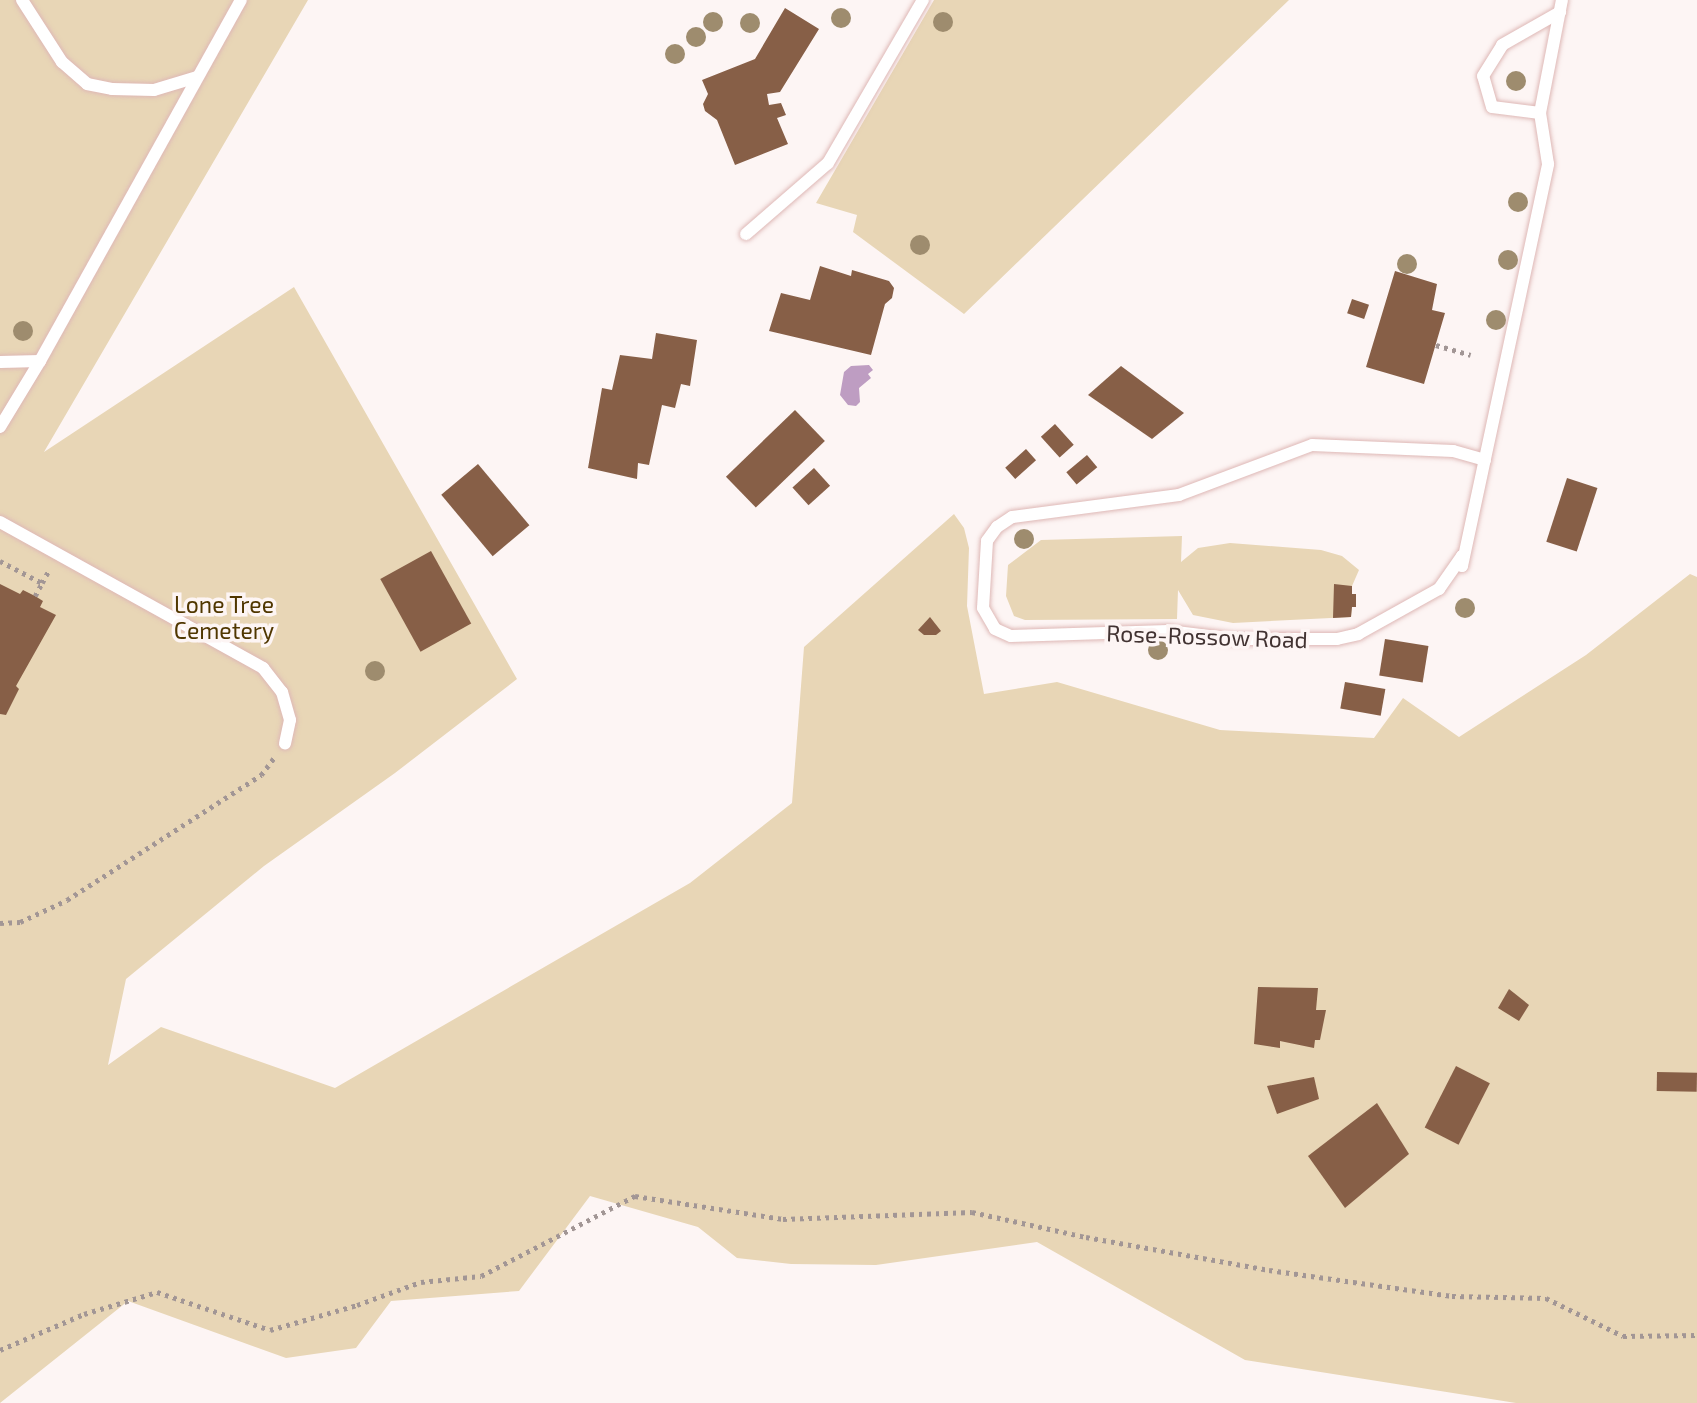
<!DOCTYPE html>
<style>
body{margin:0}
#map{position:relative;width:1697px;height:1403px;overflow:hidden;background:#fdf5f4;font-family:"Exo 2",sans-serif}
div>[style]{position:absolute}
.green>*{inset:0;background:#e8d6b6}
.water>*{inset:0;background:#be9dc2}
.building>*{inset:0;background:#875f47;transform-origin:0 0}
.path>*{height:4.5px;margin-top:-2.25px;transform-origin:0;background:repeating-linear-gradient(90deg,#a29695 0 3.5px,transparent 0 8.5px)}
.roads{filter:drop-shadow(0 0 2px #deb8b6) drop-shadow(0 0 2px #deb8b6)}
.lane>*{height:12px;margin:-6px;padding:0 6px;transform-origin:6px;border-radius:6px;background:#fff}
.trees>*{width:20px;height:20px;margin:-10px;border-radius:50%;background:#9e8c6e}
span{translate:-50% -50%;white-space:nowrap;text-align:center;line-height:1.15;-webkit-text-stroke:7px #fdf5f4;paint-order:stroke}
.park-label{font-size:23px;color:#503700}
.street-label{font-size:23px;color:#423332}
</style>
<div id="map">
<div class="green">
<i style="clip-path:polygon(0 0,308px 0,44px 452px,294px 287px,517px 679px,395px 773px,264px 866px,126px 979px,108px 1065px,161px 1027px,335px 1088px,690px 883px,792px 803px,804px 647px,954px 514px,964px 528px,969px 548px,967px 606px,984px 694px,1057px 682px,1220px 730px,1374px 738px,1403px 698px,1459px 737px,1586px 655px,1690px 574px,1697px 577px,1697px 1403px,1516px 1403px,1245px 1360px,1037px 1242px,876px 1265px,791px 1264px,737px 1258px,698px 1227px,590px 1196px,519px 1291px,391px 1301px,356px 1348px,286px 1358px,128px 1301px,0 1403px)"></i>
<i style="clip-path:polygon(934px 0,1289px 0,964px 314px,853px 232px,857px 215px,816px 203px)"></i>
<i style="clip-path:polygon(1182px 536px,1181px 562px,1198px 548px,1230px 543px,1321px 550px,1342px 556px,1359px 570px,1352px 586px,1352px 594px,1356px 594px,1356px 607px,1352px 607px,1351px 617px,1233px 623px,1193px 615px,1178px 590px,1177px 619px,1025px 620px,1014px 616px,1006px 596px,1008px 565px,1041px 540px)"></i>
</div>
<div class="water">
<i style="clip-path:polygon(869px 365px,873px 370px,868px 374px,871px 378px,859px 388px,860px 402px,856px 406px,848px 405px,840px 395px,844px 372px,851px 366px)"></i>
</div>
<div class="building">
<i style="clip-path:polygon(785px 8px,819px 29px,780px 92px,767px 94px,769px 105px,781px 103px,786px 115px,777px 118px,788px 144px,735px 165px,717px 120px,705px 111px,703px 104px,708px 94px,702px 80px,755px 59px)"></i>
<i style="clip-path:polygon(820px 266px,851px 276px,852px 270px,889px 281px,894px 288px,892px 298px,885px 304px,871px 355px,769px 331px,781px 293px,810px 300px)"></i>
<i style="clip-path:polygon(1395px 271px,1437px 284px,1432px 310px,1445px 313px,1424px 384px,1366px 367px)"></i>
<i style="left:1352px;top:299px;width:18px;height:15px;rotate:19deg"></i>
<i style="clip-path:polygon(656px 333px,697px 340px,690px 386px,681px 384px,675px 408px,662px 405px,649px 465px,638px 463px,637px 479px,588px 468px,602px 388px,612px 390px,620px 355px,652px 359px)"></i>
<i style="clip-path:polygon(1121px 366px,1184px 413px,1152px 439px,1088px 395px)"></i>
<i style="left:795px;top:410px;width:43px;height:96px;rotate:46deg"></i>
<i style="left:1055px;top:424px;width:28px;height:19px;rotate:48deg"></i>
<i style="left:1026px;top:449px;width:15px;height:28px;rotate:48deg"></i>
<i style="left:1087px;top:455px;width:16px;height:27px;rotate:50deg"></i>
<i style="left:478px;top:464px;width:80px;height:48px;rotate:50deg"></i>
<i style="left:814px;top:468px;width:24px;height:29px;rotate:48deg"></i>
<i style="left:1567px;top:478px;width:32px;height:67px;rotate:18deg"></i>
<i style="left:431px;top:551px;width:83px;height:58px;rotate:61deg"></i>
<i style="clip-path:polygon(0 584px,20px 594px,23px 590px,35px 596px,43px 601px,40px 607px,56px 615px,16px 686px,19px 689px,6px 715px,0 714px)"></i>
<i style="clip-path:polygon(1334px 584px,1352px 586px,1352px 594px,1356px 594px,1356px 607px,1352px 607px,1351px 617px,1333px 618px)"></i>
<i style="clip-path:polygon(930px 617px,941px 631px,936px 635px,924px 635px,918px 630px)"></i>
<i style="left:1385px;top:639px;width:44px;height:37px;rotate:9deg"></i>
<i style="left:1345px;top:682px;width:41px;height:27px;rotate:10deg"></i>
<i style="clip-path:polygon(1258px 987px,1318px 988px,1316px 1010px,1326px 1010px,1320px 1040px,1315px 1040px,1314px 1048px,1280px 1041px,1280px 1048px,1254px 1044px)"></i>
<i style="clip-path:polygon(1509px 989px,1529px 1005px,1519px 1021px,1498px 1008px)"></i>
<i style="left:1456px;top:1066px;width:38px;height:69px;rotate:27deg"></i>
<i style="left:1657px;top:1072px;width:40px;height:19px;rotate:1deg"></i>
<i style="clip-path:polygon(1314px 1077px,1319px 1099px,1277px 1114px,1267px 1086px)"></i>
<i style="clip-path:polygon(1377px 1103px,1409px 1154px,1345px 1208px,1308px 1156px)"></i>
</div>
<div class="path">
<i style="left:1436px;top:345px;width:36px;rotate:16deg"></i>
<i style="left:0;top:561px;width:47px;rotate:27.6deg"></i>
<i style="left:42px;top:583px;width:15px;rotate:-62deg"></i>
<i style="left:35px;top:596px;width:15px;rotate:-62deg"></i>
<i style="left:0;top:923px;width:20px;rotate:-3deg"></i>
<i style="left:20px;top:922px;width:52px;rotate:-25.1deg"></i>
<i style="left:67px;top:900px;width:231px;rotate:-32.8deg"></i>
<i style="left:261px;top:775px;width:21px;rotate:-53deg"></i>
<i style="left:0;top:1350px;width:91px;rotate:-23.2deg"></i>
<i style="left:84px;top:1314px;width:76px;rotate:-16.8deg"></i>
<i style="left:157px;top:1292px;width:119px;rotate:18.6deg"></i>
<i style="left:270px;top:1330px;width:91px;rotate:-16deg"></i>
<i style="left:357px;top:1305px;width:68px;rotate:-19.8deg"></i>
<i style="left:421px;top:1282px;width:60px;rotate:-5.7deg"></i>
<i style="left:481px;top:1276px;width:174px;rotate:-27.5deg"></i>
<i style="left:635px;top:1196px;width:150px;rotate:8.8deg"></i>
<i style="left:783px;top:1219px;width:189px;rotate:-2.1deg"></i>
<i style="left:972px;top:1212px;width:117px;rotate:12.4deg"></i>
<i style="left:1086px;top:1237px;width:186px;rotate:10.2deg"></i>
<i style="left:1269px;top:1270px;width:185px;rotate:8.1deg"></i>
<i style="left:1452px;top:1296px;width:94px;rotate:1.2deg"></i>
<i style="left:1546px;top:1298px;width:86px;rotate:26.3deg"></i>
<i style="left:1623px;top:1336px;width:74px;rotate:-0.8deg"></i>
</div>
<div class="roads">
<div class="lane">
<i style="left:22px;top:0;width:74px;rotate:57.2deg"></i>
<i style="left:62px;top:62px;width:33px;rotate:41deg"></i>
<i style="left:87px;top:84px;width:25px;rotate:11deg"></i>
<i style="left:112px;top:89px;width:42px;rotate:1.4deg"></i>
<i style="left:154px;top:90px;width:45px;rotate:-16.8deg"></i>
<i style="left:1540px;top:113px;width:48px;rotate:-172.9deg"></i>
<i style="left:1492px;top:107px;width:32px;rotate:-106deg"></i>
<i style="left:1483px;top:76px;width:36px;rotate:-58deg"></i>
<i style="left:1502px;top:45px;width:67px;rotate:-29.6deg"></i>
<i style="left:746px;top:234px;width:108px;rotate:-40.9deg"></i>
<i style="left:828px;top:163px;width:189px;rotate:-59.8deg"></i>
<i style="left:0;top:362px;width:40px;rotate:-1.4deg"></i>
<i style="left:0;top:427px;width:77px;rotate:-58.8deg"></i>
<i style="left:40px;top:361px;width:413px;rotate:-60.9deg"></i>
<i style="left:1485px;top:460px;width:33px;rotate:-164deg"></i>
<i style="left:1453px;top:451px;width:141px;rotate:-177.6deg"></i>
<i style="left:1312px;top:445px;width:142px;rotate:159.4deg"></i>
<i style="left:1179px;top:495px;width:168px;rotate:172.5deg"></i>
<i style="left:1012px;top:517px;width:18px;rotate:146deg"></i>
<i style="left:997px;top:527px;width:17px;rotate:126deg"></i>
<i style="left:987px;top:541px;width:67px;rotate:93.4deg"></i>
<i style="left:983px;top:608px;width:24px;rotate:60deg"></i>
<i style="left:995px;top:629px;width:17px;rotate:24deg"></i>
<i style="left:1011px;top:636px;width:157px;rotate:-1.8deg"></i>
<i style="left:1168px;top:631px;width:66px;rotate:6.9deg"></i>
<i style="left:1234px;top:639px;width:103px"></i>
<i style="left:1337px;top:639px;width:22px;rotate:-13deg"></i>
<i style="left:1358px;top:634px;width:93px;rotate:-29.1deg"></i>
<i style="left:1439px;top:589px;width:40px;rotate:-55.1deg"></i>
<i style="left:1462px;top:556px;width:10px;rotate:90deg"></i>
<i style="left:1462px;top:566px;width:411px;rotate:-77.9deg"></i>
<i style="left:1548px;top:164px;width:52px;rotate:-98.9deg"></i>
<i style="left:1540px;top:113px;width:115px;rotate:-79deg"></i>
<i style="left:0;top:522px;width:301px;rotate:29deg"></i>
<i style="left:263px;top:668px;width:31px;rotate:52deg"></i>
<i style="left:282px;top:692px;width:29px;rotate:74deg"></i>
<i style="left:290px;top:720px;width:24px;rotate:102deg"></i>
</div>
</div>
<div class="trees">
<i style="left:841px;top:18px"></i>
<i style="left:713px;top:22px"></i>
<i style="left:943px;top:22px"></i>
<i style="left:750px;top:23px"></i>
<i style="left:696px;top:37px"></i>
<i style="left:675px;top:54px"></i>
<i style="left:1516px;top:81px"></i>
<i style="left:1518px;top:202px"></i>
<i style="left:920px;top:245px"></i>
<i style="left:1508px;top:260px"></i>
<i style="left:1407px;top:264px"></i>
<i style="left:1496px;top:320px"></i>
<i style="left:23px;top:331px"></i>
<i style="left:1024px;top:539px"></i>
<i style="left:1465px;top:608px"></i>
<i style="left:1158px;top:650px"></i>
<i style="left:375px;top:671px"></i>
</div>
<div class="park-label">
<span style="left:224px;top:617px">Lone Tree<br>Cemetery</span>
</div>
<div class="street-label">
<span style="left:1207px;top:636px;rotate:2deg">Rose-Rossow Road</span>
</div>
</div>
